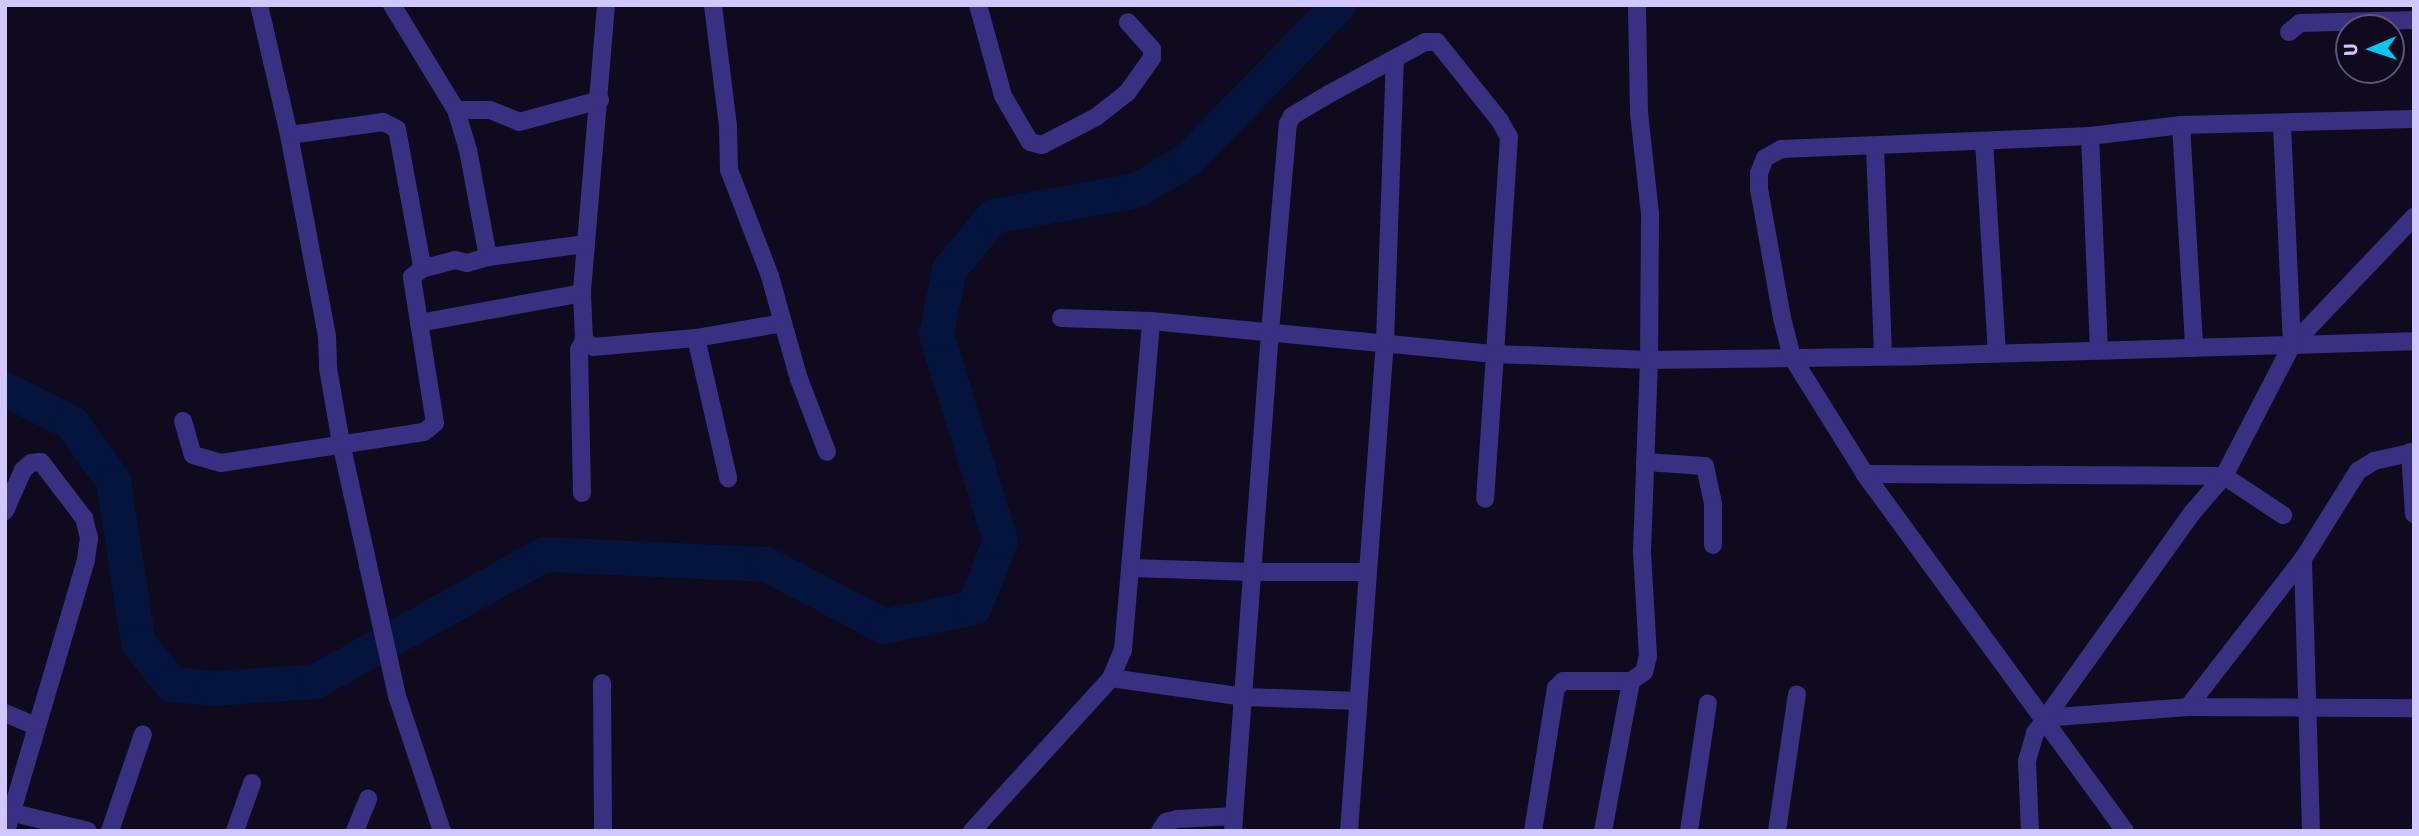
<!DOCTYPE html>
<style>
body{margin:0}
#map{position:relative;width:2419px;height:836px;overflow:hidden;background:#0f0a1e;font-family:Signika,sans-serif}
div>[style]{position:absolute}
.river>*{height:35px;margin:-17.5px;padding:0 17.5px;transform-origin:17.5px;border-radius:17.5px;background:#04143c}
.street>*{height:18px;margin:-9px;padding:0 9px;transform-origin:9px;border-radius:9px;background:#393082}
span{translate:-50% -50%;white-space:nowrap;text-align:center;line-height:1.15;-webkit-text-stroke:5px #0f0a1e;paint-order:stroke}
.frame{position:absolute;inset:0;border:7px solid #d1c7ff;pointer-events:none}
.north{position:absolute;left:2335px;top:14px;width:70px;height:70px;box-sizing:border-box;background:#0f0a1e;border:2px solid #5d5678;border-radius:50%;rotate:268deg;font-size:19px;font-weight:700;line-height:28px;text-align:center;color:#d1c7ff}
.north::after{content:'';display:block;margin:auto;width:24px;height:32px;background:#00c6f2;clip-path:polygon(50% 0,100% 100%,50% 72%,0 100%)}
</style>
<div id="map">
<div class="river">
<i style="left:5px;top:389px;width:74px;rotate:26.6deg"></i>
<i style="left:71px;top:422px;width:72px;rotate:54.6deg"></i>
<i style="left:113px;top:481px;width:164px;rotate:81.2deg"></i>
<i style="left:138px;top:643px;width:53px;rotate:51.2deg"></i>
<i style="left:171px;top:684px;width:44px;rotate:5.2deg"></i>
<i style="left:215px;top:688px;width:100px;rotate:-4deg"></i>
<i style="left:315px;top:681px;width:262px;rotate:-29deg"></i>
<i style="left:544px;top:554px;width:222px;rotate:2.6deg"></i>
<i style="left:766px;top:564px;width:133px;rotate:27.7deg"></i>
<i style="left:884px;top:626px;width:92px;rotate:-11.9deg"></i>
<i style="left:974px;top:607px;width:72px;rotate:-68.8deg"></i>
<i style="left:1000px;top:540px;width:216px;rotate:-107.3deg"></i>
<i style="left:936px;top:334px;width:66px;rotate:-78.7deg"></i>
<i style="left:949px;top:269px;width:69px;rotate:-50.3deg"></i>
<i style="left:993px;top:216px;width:145px;rotate:-10.3deg"></i>
<i style="left:1136px;top:190px;width:61px;rotate:-30.8deg"></i>
<i style="left:1188px;top:159px;width:215px;rotate:-45.8deg"></i>
</div>
<div class="street">
<i style="left:259px;top:5px;width:133px;rotate:77deg"></i>
<i style="left:289px;top:135px;width:205px;rotate:79.3deg"></i>
<i style="left:327px;top:336px;width:32px;rotate:88deg"></i>
<i style="left:328px;top:368px;width:76px;rotate:80.2deg"></i>
<i style="left:341px;top:443px;width:125px;rotate:77.5deg"></i>
<i style="left:368px;top:565px;width:134px;rotate:77.5deg"></i>
<i style="left:397px;top:696px;width:142px;rotate:71.6deg"></i>
<i style="left:392px;top:5px;width:123px;rotate:58.6deg"></i>
<i style="left:456px;top:110px;width:42px;rotate:73.3deg"></i>
<i style="left:468px;top:150px;width:109px;rotate:79.4deg"></i>
<i style="left:488px;top:257px;width:22px;rotate:164deg"></i>
<i style="left:467px;top:263px;width:12px;rotate:-166deg"></i>
<i style="left:455px;top:260px;width:34px;rotate:165deg"></i>
<i style="left:606px;top:5px;width:289px;rotate:94.8deg"></i>
<i style="left:582px;top:293px;width:47px;rotate:87.6deg"></i>
<i style="left:584px;top:340px;width:11px;rotate:38deg"></i>
<i style="left:593px;top:347px;width:103px;rotate:-5deg"></i>
<i style="left:696px;top:338px;width:88px;rotate:-9.8deg"></i>
<i style="left:783px;top:323px;width:49px;rotate:-105.5deg"></i>
<i style="left:770px;top:276px;width:114px;rotate:-111.1deg"></i>
<i style="left:729px;top:170px;width:44px;rotate:-91.3deg"></i>
<i style="left:728px;top:126px;width:122px;rotate:-97.1deg"></i>
<i style="left:978px;top:5px;width:94px;rotate:74.6deg"></i>
<i style="left:1003px;top:96px;width:53px;rotate:59.6deg"></i>
<i style="left:1030px;top:142px;width:12px;rotate:14deg"></i>
<i style="left:1042px;top:145px;width:61px;rotate:-27.4deg"></i>
<i style="left:1096px;top:117px;width:39px;rotate:-38deg"></i>
<i style="left:1127px;top:93px;width:43px;rotate:-54.5deg"></i>
<i style="left:1152px;top:58px;width:9px;rotate:-90deg"></i>
<i style="left:1152px;top:49px;width:36px;rotate:-132deg"></i>
<i style="left:2289px;top:32px;width:14px;rotate:-39deg"></i>
<i style="left:2300px;top:23px;width:114px;rotate:-1.5deg"></i>
<i style="left:456px;top:110px;width:34px"></i>
<i style="left:490px;top:110px;width:31px;rotate:22deg"></i>
<i style="left:519px;top:122px;width:84px;rotate:-15.2deg"></i>
<i style="left:2181px;top:125px;width:220px;rotate:86.6deg"></i>
<i style="left:2090px;top:136px;width:214px;rotate:87.6deg"></i>
<i style="left:1984px;top:141px;width:213px;rotate:86.5deg"></i>
<i style="left:1875px;top:146px;width:211px;rotate:87.8deg"></i>
<i style="left:488px;top:257px;width:98px;rotate:-7.6deg"></i>
<i style="left:1061px;top:318px;width:90px;rotate:1.9deg"></i>
<i style="left:1151px;top:321px;width:346px;rotate:5.5deg"></i>
<i style="left:1495px;top:354px;width:145px;rotate:93.9deg"></i>
<i style="left:419px;top:323px;width:166px;rotate:-10.4deg"></i>
<i style="left:783px;top:323px;width:58px;rotate:74.1deg"></i>
<i style="left:799px;top:379px;width:78px;rotate:69deg"></i>
<i style="left:696px;top:338px;width:144px;rotate:77.1deg"></i>
<i style="left:2292px;top:345px;width:177px;rotate:-46.4deg"></i>
<i style="left:183px;top:421px;width:35px;rotate:74deg"></i>
<i style="left:193px;top:455px;width:29px;rotate:16deg"></i>
<i style="left:221px;top:463px;width:205px;rotate:-8.7deg"></i>
<i style="left:424px;top:432px;width:14px;rotate:-39deg"></i>
<i style="left:435px;top:423px;width:148px;rotate:-99deg"></i>
<i style="left:412px;top:277px;width:13px;rotate:-39deg"></i>
<i style="left:422px;top:269px;width:9px;rotate:-96deg"></i>
<i style="left:421px;top:260px;width:133px;rotate:-100.4deg"></i>
<i style="left:397px;top:129px;width:16px;rotate:-153deg"></i>
<i style="left:383px;top:122px;width:95px;rotate:172.1deg"></i>
<i style="left:2410px;top:452px;width:62px;rotate:86.3deg"></i>
<i style="left:1645px;top:462px;width:60px;rotate:3.8deg"></i>
<i style="left:1705px;top:466px;width:40px;rotate:78deg"></i>
<i style="left:1713px;top:505px;width:40px;rotate:90deg"></i>
<i style="left:1865px;top:474px;width:359px;rotate:0.3deg"></i>
<i style="left:2224px;top:476px;width:71px;rotate:33.5deg"></i>
<i style="left:582px;top:493px;width:143px;rotate:-91.2deg"></i>
<i style="left:579px;top:350px;width:11px;rotate:-63deg"></i>
<i style="left:5px;top:511px;width:45px;rotate:-66.3deg"></i>
<i style="left:23px;top:470px;width:11px;rotate:-41deg"></i>
<i style="left:31px;top:463px;width:10px;rotate:-6deg"></i>
<i style="left:41px;top:462px;width:71px;rotate:52.5deg"></i>
<i style="left:84px;top:518px;width:21px;rotate:76deg"></i>
<i style="left:89px;top:538px;width:22px;rotate:98deg"></i>
<i style="left:86px;top:560px;width:283px;rotate:106.4deg"></i>
<i style="left:1132px;top:568px;width:121px;rotate:1.9deg"></i>
<i style="left:1253px;top:572px;width:113px"></i>
<i style="left:1111px;top:678px;width:135px;rotate:8.1deg"></i>
<i style="left:1245px;top:697px;width:113px;rotate:2deg"></i>
<i style="left:602px;top:683px;width:148px;rotate:89.6deg"></i>
<i style="left:2188px;top:707px;width:187px;rotate:-52.2deg"></i>
<i style="left:5px;top:713px;width:33px;rotate:23deg"></i>
<i style="left:2043px;top:718px;width:145px;rotate:-4.3deg"></i>
<i style="left:2188px;top:707px;width:226px;rotate:0.3deg"></i>
<i style="left:5px;top:811px;width:85px;rotate:13.5deg"></i>
<i style="left:110px;top:831px;width:102px;rotate:-71.2deg"></i>
<i style="left:235px;top:831px;width:51px;rotate:-70.5deg"></i>
<i style="left:355px;top:831px;width:35px;rotate:-68deg"></i>
<i style="left:972px;top:831px;width:207px;rotate:-47.7deg"></i>
<i style="left:1111px;top:678px;width:30px;rotate:-67deg"></i>
<i style="left:1123px;top:650px;width:330px;rotate:-85.1deg"></i>
<i style="left:1160px;top:831px;width:11px;rotate:-56deg"></i>
<i style="left:1166px;top:822px;width:12px;rotate:-14deg"></i>
<i style="left:1178px;top:819px;width:56px;rotate:-3.1deg"></i>
<i style="left:1233px;top:831px;width:500px;rotate:-85.76deg"></i>
<i style="left:1270px;top:332px;width:209px;rotate:-85.1deg"></i>
<i style="left:1288px;top:124px;width:9px;rotate:-63deg"></i>
<i style="left:1292px;top:116px;width:43px;rotate:-30.7deg"></i>
<i style="left:1329px;top:94px;width:109px;rotate:-28.4deg"></i>
<i style="left:1425px;top:42px;width:12px"></i>
<i style="left:1437px;top:42px;width:101px;rotate:51.4deg"></i>
<i style="left:1500px;top:121px;width:18px;rotate:61deg"></i>
<i style="left:1509px;top:137px;width:217px;rotate:93.7deg"></i>
<i style="left:1495px;top:354px;width:154px;rotate:2.2deg"></i>
<i style="left:1649px;top:360px;width:146px;rotate:-89.6deg"></i>
<i style="left:1650px;top:214px;width:102px;rotate:-96.2deg"></i>
<i style="left:1639px;top:113px;width:108px;rotate:-91.1deg"></i>
<i style="left:1349px;top:831px;width:490px;rotate:-85.8deg"></i>
<i style="left:1385px;top:342px;width:283px;rotate:-88deg"></i>
<i style="left:1533px;top:831px;width:145px;rotate:-80.9deg"></i>
<i style="left:1556px;top:688px;width:10px;rotate:-45deg"></i>
<i style="left:1563px;top:681px;width:68px"></i>
<i style="left:1631px;top:681px;width:16px;rotate:-35deg"></i>
<i style="left:1644px;top:672px;width:16px;rotate:-76deg"></i>
<i style="left:1648px;top:656px;width:105px;rotate:-93.3deg"></i>
<i style="left:1642px;top:551px;width:191px;rotate:-87.9deg"></i>
<i style="left:1649px;top:360px;width:271px;rotate:-0.8deg"></i>
<i style="left:1920px;top:356px;width:494px;rotate:-1.7deg"></i>
<i style="left:1603px;top:831px;width:153px;rotate:-79.4deg"></i>
<i style="left:1689px;top:831px;width:129px;rotate:-81.6deg"></i>
<i style="left:1777px;top:831px;width:138px;rotate:-81.7deg"></i>
<i style="left:2030px;top:831px;width:70px;rotate:-92.5deg"></i>
<i style="left:2027px;top:761px;width:29px;rotate:-74deg"></i>
<i style="left:2035px;top:733px;width:270px;rotate:-54.5deg"></i>
<i style="left:2192px;top:513px;width:49px;rotate:-49.1deg"></i>
<i style="left:2224px;top:476px;width:148px;rotate:-62.6deg"></i>
<i style="left:2292px;top:345px;width:222px;rotate:-92.6deg"></i>
<i style="left:2125px;top:831px;width:442px;rotate:-126.1deg"></i>
<i style="left:1865px;top:474px;width:138px;rotate:-122deg"></i>
<i style="left:1792px;top:357px;width:40px;rotate:-104.4deg"></i>
<i style="left:1782px;top:318px;width:131px;rotate:-100.1deg"></i>
<i style="left:1759px;top:189px;width:16px;rotate:-90deg"></i>
<i style="left:1759px;top:173px;width:16px;rotate:-68deg"></i>
<i style="left:1765px;top:158px;width:18px;rotate:-29deg"></i>
<i style="left:1781px;top:149px;width:309px;rotate:-2.4deg"></i>
<i style="left:2090px;top:136px;width:92px;rotate:-6.9deg"></i>
<i style="left:2181px;top:125px;width:233px;rotate:-1.5deg"></i>
<i style="left:2311px;top:831px;width:272px;rotate:-91.7deg"></i>
<i style="left:2303px;top:559px;width:104px;rotate:-58deg"></i>
<i style="left:2358px;top:471px;width:19px;rotate:-32deg"></i>
<i style="left:2374px;top:461px;width:41px;rotate:-12.7deg"></i>
</div>
<div class="frame"></div>
<div class="north">U</div>
</div>
